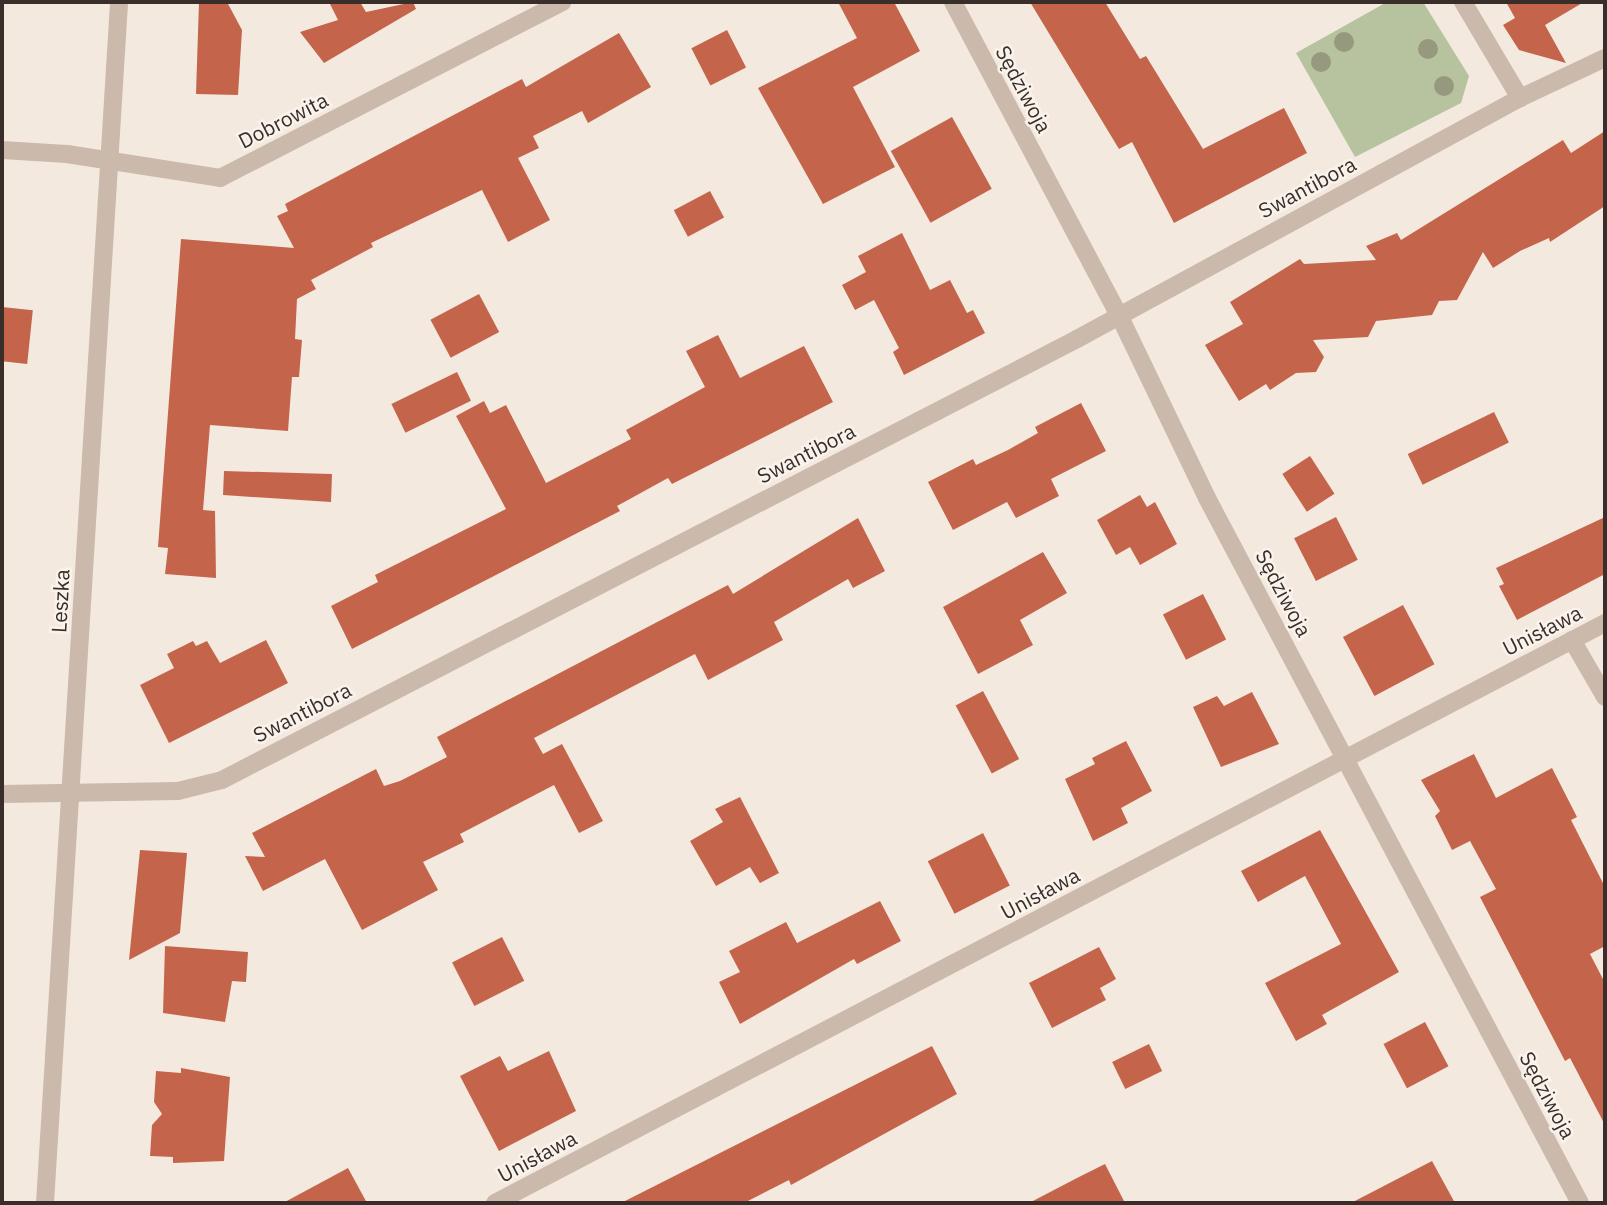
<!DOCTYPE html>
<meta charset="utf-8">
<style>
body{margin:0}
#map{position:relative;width:1607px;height:1205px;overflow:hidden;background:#f3e9df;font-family:"IBM Plex Sans",sans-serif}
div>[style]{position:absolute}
.green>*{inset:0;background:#b7c29f}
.building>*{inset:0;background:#c4654b;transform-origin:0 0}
.minor>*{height:18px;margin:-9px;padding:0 9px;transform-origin:9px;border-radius:9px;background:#cbb9ab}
.trees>*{width:20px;height:20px;margin:-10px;border-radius:50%;background:#96997e}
span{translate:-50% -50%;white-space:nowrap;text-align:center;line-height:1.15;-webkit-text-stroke:5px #faf3ec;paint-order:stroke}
.street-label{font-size:21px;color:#392e2a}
.frame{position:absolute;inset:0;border:4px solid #392e2a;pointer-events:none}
</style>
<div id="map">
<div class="green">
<i style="clip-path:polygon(1387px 2px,1423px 2px,1469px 76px,1461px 103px,1355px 157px,1296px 53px)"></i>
</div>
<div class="building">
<i style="clip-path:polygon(199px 2px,227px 2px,242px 30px,238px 95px,196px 94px)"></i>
<i style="clip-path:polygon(329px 2px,360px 2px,366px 12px,413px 2px,416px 9px,324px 63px,300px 32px,338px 20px)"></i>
<i style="clip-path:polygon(838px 2px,894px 2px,920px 51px,853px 87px,895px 167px,823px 204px,758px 88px,857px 38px)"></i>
<i style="clip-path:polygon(1030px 2px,1105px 2px,1140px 59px,1146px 56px,1203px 149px,1284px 108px,1307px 153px,1174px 223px,1132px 142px,1119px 149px)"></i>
<i style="clip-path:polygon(1506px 2px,1584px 2px,1545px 25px,1566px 63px,1519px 50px,1503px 25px,1515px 18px)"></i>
<i style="left:727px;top:30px;width:42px;height:40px;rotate:63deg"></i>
<i style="clip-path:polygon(619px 33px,651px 87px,588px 123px,582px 111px,533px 136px,539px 148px,518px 158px,550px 220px,508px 242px,482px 190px,371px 243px,373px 247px,311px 280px,316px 289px,297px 299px,295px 339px,302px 340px,299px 377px,292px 377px,288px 431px,210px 425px,203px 510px,215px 511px,216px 578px,165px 574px,168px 548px,158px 547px,181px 239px,294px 248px,277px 216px,288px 211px,285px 204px,522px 79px,526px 87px)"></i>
<i style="left:952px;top:117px;width:82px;height:70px;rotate:61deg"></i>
<i style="clip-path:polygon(1605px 131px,1605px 206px,1550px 242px,1549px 238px,1520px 251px,1493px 268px,1483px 252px,1457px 300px,1439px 301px,1432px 315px,1376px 321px,1368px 337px,1313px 340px,1324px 357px,1316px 372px,1296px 373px,1270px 390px,1266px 384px,1239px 401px,1205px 345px,1243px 324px,1230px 302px,1300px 259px,1304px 264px,1376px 260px,1366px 246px,1397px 233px,1401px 240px,1563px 140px,1571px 153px)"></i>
<i style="left:710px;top:191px;width:30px;height:41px;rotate:62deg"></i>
<i style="clip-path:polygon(902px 233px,930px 290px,950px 280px,967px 313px,973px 310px,985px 333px,904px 375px,893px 352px,899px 348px,874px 300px,855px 310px,842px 285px,866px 272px,858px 256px)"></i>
<i style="left:479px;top:294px;width:43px;height:55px;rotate:62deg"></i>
<i style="left:2px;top:307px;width:31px;height:54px;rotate:6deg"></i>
<i style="clip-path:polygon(718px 335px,740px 378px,804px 346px,833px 402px,672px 484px,668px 478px,617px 506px,620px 511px,352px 649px,331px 606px,378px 582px,375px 575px,506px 509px,456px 416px,484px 401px,490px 413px,506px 405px,546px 483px,631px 439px,626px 430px,705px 387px,686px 351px)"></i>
<i style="left:457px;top:372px;width:32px;height:73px;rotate:64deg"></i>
<i style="clip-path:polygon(1081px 403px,1106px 451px,1051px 479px,1059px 496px,1016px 518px,1007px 502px,953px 530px,928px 482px,973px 459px,976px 465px,1008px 450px,1038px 433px,1035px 427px)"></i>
<i style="left:1494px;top:412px;width:34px;height:96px;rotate:64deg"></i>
<i style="left:1310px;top:456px;width:45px;height:33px;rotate:57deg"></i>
<i style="clip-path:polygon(224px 471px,332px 474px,331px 502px,223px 495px)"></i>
<i style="clip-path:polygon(1140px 495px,1147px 507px,1155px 502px,1177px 544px,1140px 565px,1130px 547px,1116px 555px,1097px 520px)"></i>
<i style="left:1336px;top:517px;width:48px;height:47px;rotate:63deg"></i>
<i style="clip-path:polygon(1605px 517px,1605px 574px,1517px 620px,1499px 586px,1504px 584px,1496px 568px)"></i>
<i style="clip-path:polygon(858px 518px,885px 571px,853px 588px,848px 579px,774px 622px,783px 640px,708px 680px,695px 654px,534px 738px,543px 754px,562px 744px,603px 821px,579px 833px,554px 785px,460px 834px,464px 842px,423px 862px,438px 890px,362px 930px,325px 859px,263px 891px,245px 856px,265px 857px,252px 833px,376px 769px,384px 786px,400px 781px,447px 757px,437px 737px,728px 585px,733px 594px)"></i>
<i style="clip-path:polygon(1043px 552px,1067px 593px,1020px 620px,1033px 645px,978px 674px,943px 607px)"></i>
<i style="left:1203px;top:594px;width:51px;height:45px;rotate:63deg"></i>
<i style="left:1403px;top:605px;width:67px;height:68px;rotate:62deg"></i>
<i style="clip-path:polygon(266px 640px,288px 683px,169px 743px,140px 685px,174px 668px,167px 654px,193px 641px,196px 646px,207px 641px,220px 663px)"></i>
<i style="left:983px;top:691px;width:77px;height:31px;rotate:62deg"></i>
<i style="clip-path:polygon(1252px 692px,1279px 744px,1221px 767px,1193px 707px,1217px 696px,1224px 706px)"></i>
<i style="clip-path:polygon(1126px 741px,1152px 791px,1121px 808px,1128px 823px,1093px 841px,1065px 779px,1095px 764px,1092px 758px)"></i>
<i style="clip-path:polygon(1474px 754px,1496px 798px,1552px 768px,1577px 817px,1571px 820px,1605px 887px,1605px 946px,1590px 954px,1605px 983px,1605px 1125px,1570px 1058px,1565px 1061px,1480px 897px,1496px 889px,1470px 841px,1452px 850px,1435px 816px,1440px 811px,1421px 780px)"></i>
<i style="clip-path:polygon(740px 797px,779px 873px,760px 883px,750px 867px,716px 886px,690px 841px,723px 822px,715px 809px)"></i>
<i style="clip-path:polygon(1320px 830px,1399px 972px,1322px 1015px,1327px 1024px,1296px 1041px,1265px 983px,1341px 944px,1305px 876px,1258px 902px,1241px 871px)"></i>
<i style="left:983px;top:833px;width:59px;height:62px;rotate:63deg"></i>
<i style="clip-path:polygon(140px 850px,187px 853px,180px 933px,129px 960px)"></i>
<i style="clip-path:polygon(880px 901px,901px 941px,857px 964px,854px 959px,740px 1024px,719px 982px,740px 972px,729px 951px,786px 922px,797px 943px)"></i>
<i style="left:502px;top:937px;width:49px;height:56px;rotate:63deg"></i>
<i style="clip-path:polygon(165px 946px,248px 952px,246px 982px,232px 981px,225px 1022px,163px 1013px)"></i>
<i style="clip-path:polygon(1099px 947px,1116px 979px,1100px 988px,1106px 1000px,1052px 1028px,1029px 983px)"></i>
<i style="left:1425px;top:1022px;width:50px;height:47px;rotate:62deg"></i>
<i style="left:1149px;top:1044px;width:30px;height:41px;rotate:64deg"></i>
<i style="clip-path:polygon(932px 1046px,957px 1094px,791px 1185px,789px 1180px,744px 1203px,621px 1203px)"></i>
<i style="clip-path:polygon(549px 1051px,576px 1111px,499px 1151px,460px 1076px,500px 1056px,508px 1071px)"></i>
<i style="clip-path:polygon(181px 1068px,230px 1077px,224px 1161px,173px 1163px,173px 1157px,150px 1156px,152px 1125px,162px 1114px,154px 1102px,156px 1071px,181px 1073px)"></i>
<i style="clip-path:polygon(1432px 1161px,1455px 1203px,1351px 1203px)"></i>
<i style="clip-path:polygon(1105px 1164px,1125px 1203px,1029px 1203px,1077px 1178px)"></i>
<i style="clip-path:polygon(348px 1168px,367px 1203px,283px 1203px)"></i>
</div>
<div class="minor">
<i style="left:953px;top:2px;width:352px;rotate:62.1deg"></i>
<i style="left:1118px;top:313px;width:205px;rotate:64.3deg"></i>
<i style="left:1207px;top:498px;width:798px;rotate:62.12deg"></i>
<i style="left:1463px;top:2px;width:112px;rotate:59.3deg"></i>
<i style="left:2px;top:150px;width:65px;rotate:3.5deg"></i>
<i style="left:67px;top:154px;width:155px;rotate:8.9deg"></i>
<i style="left:220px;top:178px;width:385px;rotate:-27.2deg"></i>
<i style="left:1572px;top:640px;width:66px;rotate:59.9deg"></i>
<i style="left:2px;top:794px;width:176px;rotate:-1deg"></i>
<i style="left:178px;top:791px;width:45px;rotate:-14deg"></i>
<i style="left:222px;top:780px;width:962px;rotate:-27.28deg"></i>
<i style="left:1077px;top:339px;width:504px;rotate:-28.55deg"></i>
<i style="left:1520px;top:98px;width:94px;rotate:-25.2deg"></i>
<i style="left:45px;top:1203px;width:1203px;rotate:-86.47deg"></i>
<i style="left:495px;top:1203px;width:1252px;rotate:-27.59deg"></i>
</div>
<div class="trees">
<i style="left:1344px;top:42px"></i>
<i style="left:1428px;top:49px"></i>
<i style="left:1321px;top:62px"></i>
<i style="left:1444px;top:86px"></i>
</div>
<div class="street-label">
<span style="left:1024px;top:89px;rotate:62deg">Sędziwoja</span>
<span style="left:283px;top:120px;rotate:-27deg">Dobrowita</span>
<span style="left:1307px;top:187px;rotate:-28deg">Swantibora</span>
<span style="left:806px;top:453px;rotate:-27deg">Swantibora</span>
<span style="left:1284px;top:593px;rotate:62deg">Sędziwoja</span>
<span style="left:60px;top:601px;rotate:-87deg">Leszka</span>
<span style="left:1542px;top:630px;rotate:-27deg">Unisława</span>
<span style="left:302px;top:712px;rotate:-27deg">Swantibora</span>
<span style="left:1040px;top:893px;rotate:-28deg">Unisława</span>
<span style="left:1548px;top:1095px;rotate:62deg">Sędziwoja</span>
<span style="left:537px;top:1156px;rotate:-28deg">Unisława</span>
</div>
<div class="frame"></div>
</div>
